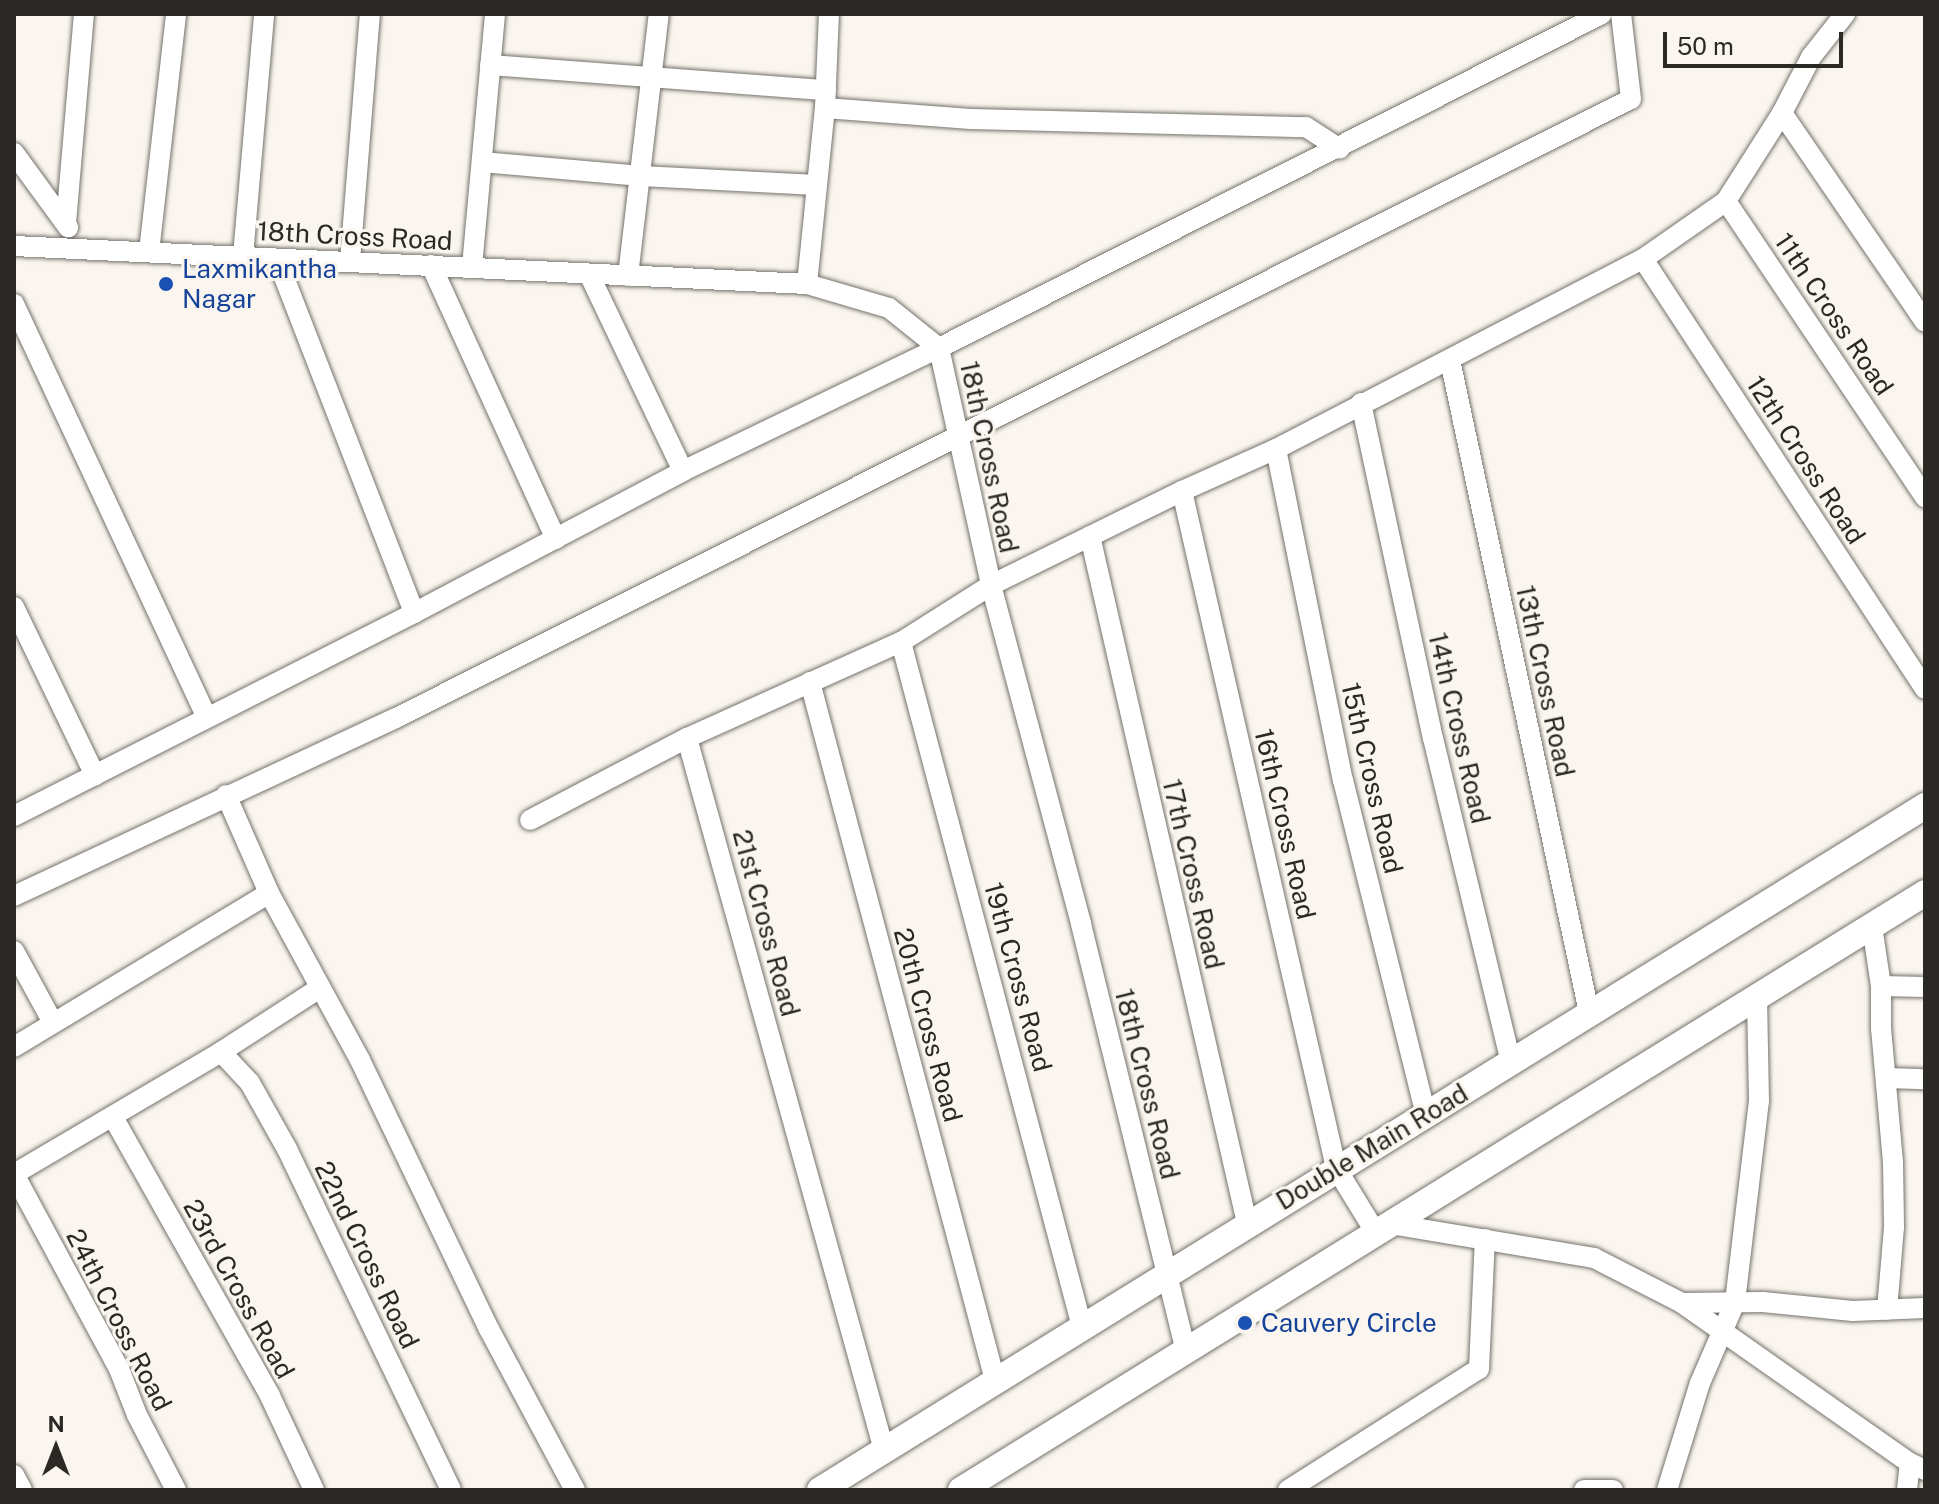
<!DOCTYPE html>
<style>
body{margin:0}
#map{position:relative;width:1939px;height:1504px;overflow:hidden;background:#faf6ef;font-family:"Public Sans",sans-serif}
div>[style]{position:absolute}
.roads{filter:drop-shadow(0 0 2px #75726b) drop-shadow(0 0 2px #75726b)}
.minor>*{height:20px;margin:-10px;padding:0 10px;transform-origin:10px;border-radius:10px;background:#fff}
.tertiary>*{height:26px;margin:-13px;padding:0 13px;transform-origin:13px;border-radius:13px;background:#fff}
.dots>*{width:22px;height:22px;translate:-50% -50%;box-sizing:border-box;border:4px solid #faf6ef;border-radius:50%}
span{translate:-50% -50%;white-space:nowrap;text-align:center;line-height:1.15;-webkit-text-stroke:6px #faf6ef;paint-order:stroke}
.street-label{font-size:26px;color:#2b2926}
.transit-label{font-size:26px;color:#164399}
.left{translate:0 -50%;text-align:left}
.frame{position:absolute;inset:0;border:16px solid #2b2926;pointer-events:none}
.north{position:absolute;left:16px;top:1408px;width:80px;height:80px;-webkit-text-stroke:6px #faf6ef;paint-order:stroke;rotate:0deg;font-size:22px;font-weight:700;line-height:32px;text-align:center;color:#2b2926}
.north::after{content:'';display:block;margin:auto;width:28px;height:36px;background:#2b2926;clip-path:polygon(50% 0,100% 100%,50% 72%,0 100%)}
.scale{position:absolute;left:1663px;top:32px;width:180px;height:36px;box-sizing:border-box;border:4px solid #2b2926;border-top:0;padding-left:10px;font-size:24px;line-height:28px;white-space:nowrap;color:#2b2926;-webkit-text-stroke:6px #faf6ef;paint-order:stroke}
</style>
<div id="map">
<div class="roads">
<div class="minor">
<i style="left:490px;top:65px;width:337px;rotate:4.3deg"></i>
<i style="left:825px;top:108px;width:146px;rotate:4.3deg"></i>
<i style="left:971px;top:119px;width:335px;rotate:1.4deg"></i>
<i style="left:1306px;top:127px;width:40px;rotate:32.9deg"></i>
<i style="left:1782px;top:113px;width:253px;rotate:55.6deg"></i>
<i style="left:14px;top:153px;width:92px;rotate:53.9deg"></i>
<i style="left:482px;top:162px;width:160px;rotate:5deg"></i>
<i style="left:641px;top:176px;width:176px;rotate:2.9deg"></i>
<i style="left:1726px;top:201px;width:357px;rotate:56.1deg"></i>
<i style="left:66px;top:223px;width:210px;rotate:-85.1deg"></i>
<i style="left:14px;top:246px;width:794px;rotate:2.74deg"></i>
<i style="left:807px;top:284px;width:85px;rotate:16.3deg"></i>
<i style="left:889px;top:308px;width:64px;rotate:38.7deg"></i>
<i style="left:939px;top:348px;width:243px;rotate:77.6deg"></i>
<i style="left:991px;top:585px;width:351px;rotate:75.1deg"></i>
<i style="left:1081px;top:924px;width:440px;rotate:76.2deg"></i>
<i style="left:149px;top:252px;width:240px;rotate:-83.5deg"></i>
<i style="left:243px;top:256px;width:243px;rotate:-85deg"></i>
<i style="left:277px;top:259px;width:380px;rotate:68.8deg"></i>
<i style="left:1643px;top:259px;width:514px;rotate:56.74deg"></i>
<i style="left:350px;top:261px;width:248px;rotate:-85.4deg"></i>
<i style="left:431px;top:265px;width:301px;rotate:65.5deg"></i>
<i style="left:472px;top:267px;width:254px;rotate:-84.8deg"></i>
<i style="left:589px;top:274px;width:218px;rotate:64.5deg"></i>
<i style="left:628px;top:276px;width:264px;rotate:-83.3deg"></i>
<i style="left:807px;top:284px;width:177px;rotate:-84.2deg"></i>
<i style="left:825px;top:108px;width:94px;rotate:-87.6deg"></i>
<i style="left:14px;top:304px;width:456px;rotate:65deg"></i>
<i style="left:1450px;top:360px;width:667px;rotate:77.97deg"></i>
<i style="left:1361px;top:403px;width:343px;rotate:77.9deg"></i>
<i style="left:1433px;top:738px;width:334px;rotate:76.5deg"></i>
<i style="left:1276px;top:449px;width:338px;rotate:78.6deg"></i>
<i style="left:1343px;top:780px;width:346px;rotate:76.1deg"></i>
<i style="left:1182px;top:491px;width:694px;rotate:77.18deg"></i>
<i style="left:1336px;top:1168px;width:76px;rotate:58.4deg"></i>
<i style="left:1090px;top:536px;width:705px;rotate:77.13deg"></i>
<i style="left:14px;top:607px;width:187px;rotate:64.3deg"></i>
<i style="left:901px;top:642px;width:709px;rotate:75.2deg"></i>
<i style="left:810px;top:682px;width:722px;rotate:75.16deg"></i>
<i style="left:226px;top:795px;width:107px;rotate:66.3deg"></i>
<i style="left:269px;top:893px;width:190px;rotate:61.4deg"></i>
<i style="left:360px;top:1060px;width:298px;rotate:64.4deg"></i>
<i style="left:489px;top:1329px;width:183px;rotate:61.9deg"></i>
<i style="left:14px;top:816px;width:449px;rotate:-26.9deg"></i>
<i style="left:414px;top:613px;width:304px;rotate:-27.8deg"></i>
<i style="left:683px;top:471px;width:284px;rotate:-25.7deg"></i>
<i style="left:939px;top:348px;width:742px;rotate:-26.74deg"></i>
<i style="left:530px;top:820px;width:177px;rotate:-27.6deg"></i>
<i style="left:14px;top:896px;width:421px;rotate:-25deg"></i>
<i style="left:396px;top:718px;width:1381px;rotate:-26.62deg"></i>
<i style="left:1631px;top:99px;width:86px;rotate:-96.7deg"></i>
<i style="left:1872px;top:926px;width:61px;rotate:81.5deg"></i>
<i style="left:1881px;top:986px;width:42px;rotate:90deg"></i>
<i style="left:1881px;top:1028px;width:135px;rotate:84.9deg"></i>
<i style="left:1893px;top:1162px;width:65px;rotate:89.1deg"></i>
<i style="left:1894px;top:1227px;width:83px;rotate:94.8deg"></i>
<i style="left:14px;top:951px;width:80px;rotate:61.5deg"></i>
<i style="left:1881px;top:986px;width:44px;rotate:1.3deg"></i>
<i style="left:14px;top:1047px;width:298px;rotate:-31.1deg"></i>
<i style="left:221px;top:1052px;width:42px;rotate:46.9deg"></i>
<i style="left:250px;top:1083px;width:76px;rotate:60.7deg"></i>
<i style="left:287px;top:1149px;width:378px;rotate:64.3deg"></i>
<i style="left:1887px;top:1078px;width:38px;rotate:2deg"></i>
<i style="left:113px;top:1117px;width:320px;rotate:60.6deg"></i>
<i style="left:270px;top:1396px;width:104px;rotate:64.9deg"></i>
<i style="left:14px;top:1174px;width:240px;rotate:-30.5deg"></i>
<i style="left:221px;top:1052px;width:118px;rotate:-32.9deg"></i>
<i style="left:14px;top:1174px;width:221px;rotate:61.7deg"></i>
<i style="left:119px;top:1369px;width:49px;rotate:68.6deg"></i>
<i style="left:137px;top:1415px;width:85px;rotate:62.5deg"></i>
<i style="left:1391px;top:1224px;width:206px;rotate:9.5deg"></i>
<i style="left:1594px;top:1258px;width:99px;rotate:27.1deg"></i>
<i style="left:1682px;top:1303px;width:279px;rotate:35.1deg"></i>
<i style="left:1910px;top:1463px;width:17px;rotate:25deg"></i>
<i style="left:1682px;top:1303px;width:81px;rotate:-0.7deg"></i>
<i style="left:1763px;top:1302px;width:90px;rotate:5.7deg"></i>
<i style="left:1853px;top:1311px;width:72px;rotate:-2.4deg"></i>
<i style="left:884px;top:1450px;width:739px;rotate:-105.47deg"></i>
<i style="left:687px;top:738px;width:235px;rotate:-24.2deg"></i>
<i style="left:901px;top:642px;width:107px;rotate:-32.3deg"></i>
<i style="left:991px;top:585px;width:213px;rotate:-26.2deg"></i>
<i style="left:1182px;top:491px;width:103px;rotate:-24.1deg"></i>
<i style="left:1276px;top:449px;width:413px;rotate:-27.4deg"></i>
<i style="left:1643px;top:259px;width:101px;rotate:-34.9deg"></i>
<i style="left:1726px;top:201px;width:104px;rotate:-57.5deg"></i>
<i style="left:1782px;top:113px;width:63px;rotate:-62.6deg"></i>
<i style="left:1811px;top:57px;width:55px;rotate:-51.7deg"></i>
<i style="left:14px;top:1475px;width:17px;rotate:62deg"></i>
<i style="left:1288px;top:1490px;width:226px;rotate:-32.4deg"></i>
<i style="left:1479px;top:1369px;width:130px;rotate:-87.4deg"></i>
<i style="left:1584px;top:1490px;width:29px"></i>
<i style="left:1667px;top:1490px;width:112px;rotate:-72.9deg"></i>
<i style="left:1700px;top:1383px;width:88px;rotate:-66.6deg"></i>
<i style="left:1735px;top:1302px;width:202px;rotate:-83.2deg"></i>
<i style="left:1759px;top:1101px;width:104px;rotate:-91.1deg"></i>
<i style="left:1907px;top:1490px;width:27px;rotate:-84deg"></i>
</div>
<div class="tertiary">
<i style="left:820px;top:1490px;width:1300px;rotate:-31.76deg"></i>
<i style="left:961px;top:1490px;width:1134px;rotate:-31.77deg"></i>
</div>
</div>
<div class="dots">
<i style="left:166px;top:284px;background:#1a4fb4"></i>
<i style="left:1245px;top:1323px;background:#1a4fb4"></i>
</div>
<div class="street-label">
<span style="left:355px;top:236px;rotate:3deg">18th Cross Road</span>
<span style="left:1834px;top:314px;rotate:56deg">11th Cross Road</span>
<span style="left:989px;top:457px;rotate:78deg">18th Cross Road</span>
<span style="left:1806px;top:460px;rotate:57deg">12th Cross Road</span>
<span style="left:1545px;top:681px;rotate:78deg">13th Cross Road</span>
<span style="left:1459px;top:728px;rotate:77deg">14th Cross Road</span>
<span style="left:1372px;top:778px;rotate:77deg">15th Cross Road</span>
<span style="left:1285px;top:824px;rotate:77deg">16th Cross Road</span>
<span style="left:1193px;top:874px;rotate:77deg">17th Cross Road</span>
<span style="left:766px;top:923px;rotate:75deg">21st Cross Road</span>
<span style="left:1018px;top:977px;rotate:75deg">19th Cross Road</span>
<span style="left:928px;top:1025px;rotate:75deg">20th Cross Road</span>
<span style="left:1147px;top:1084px;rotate:76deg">18th Cross Road</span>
<span style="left:1372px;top:1147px;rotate:-31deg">Double Main Road</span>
<span style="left:367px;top:1255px;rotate:64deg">22nd Cross Road</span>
<span style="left:239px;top:1289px;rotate:61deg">23rd Cross Road</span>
<span style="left:119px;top:1320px;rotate:63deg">24th Cross Road</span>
</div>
<div class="transit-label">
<span class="left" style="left:182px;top:284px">Laxmikantha<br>Nagar</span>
<span class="left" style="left:1261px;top:1323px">Cauvery Circle</span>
</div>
<div class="frame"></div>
<div class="north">N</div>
<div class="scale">50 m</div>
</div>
